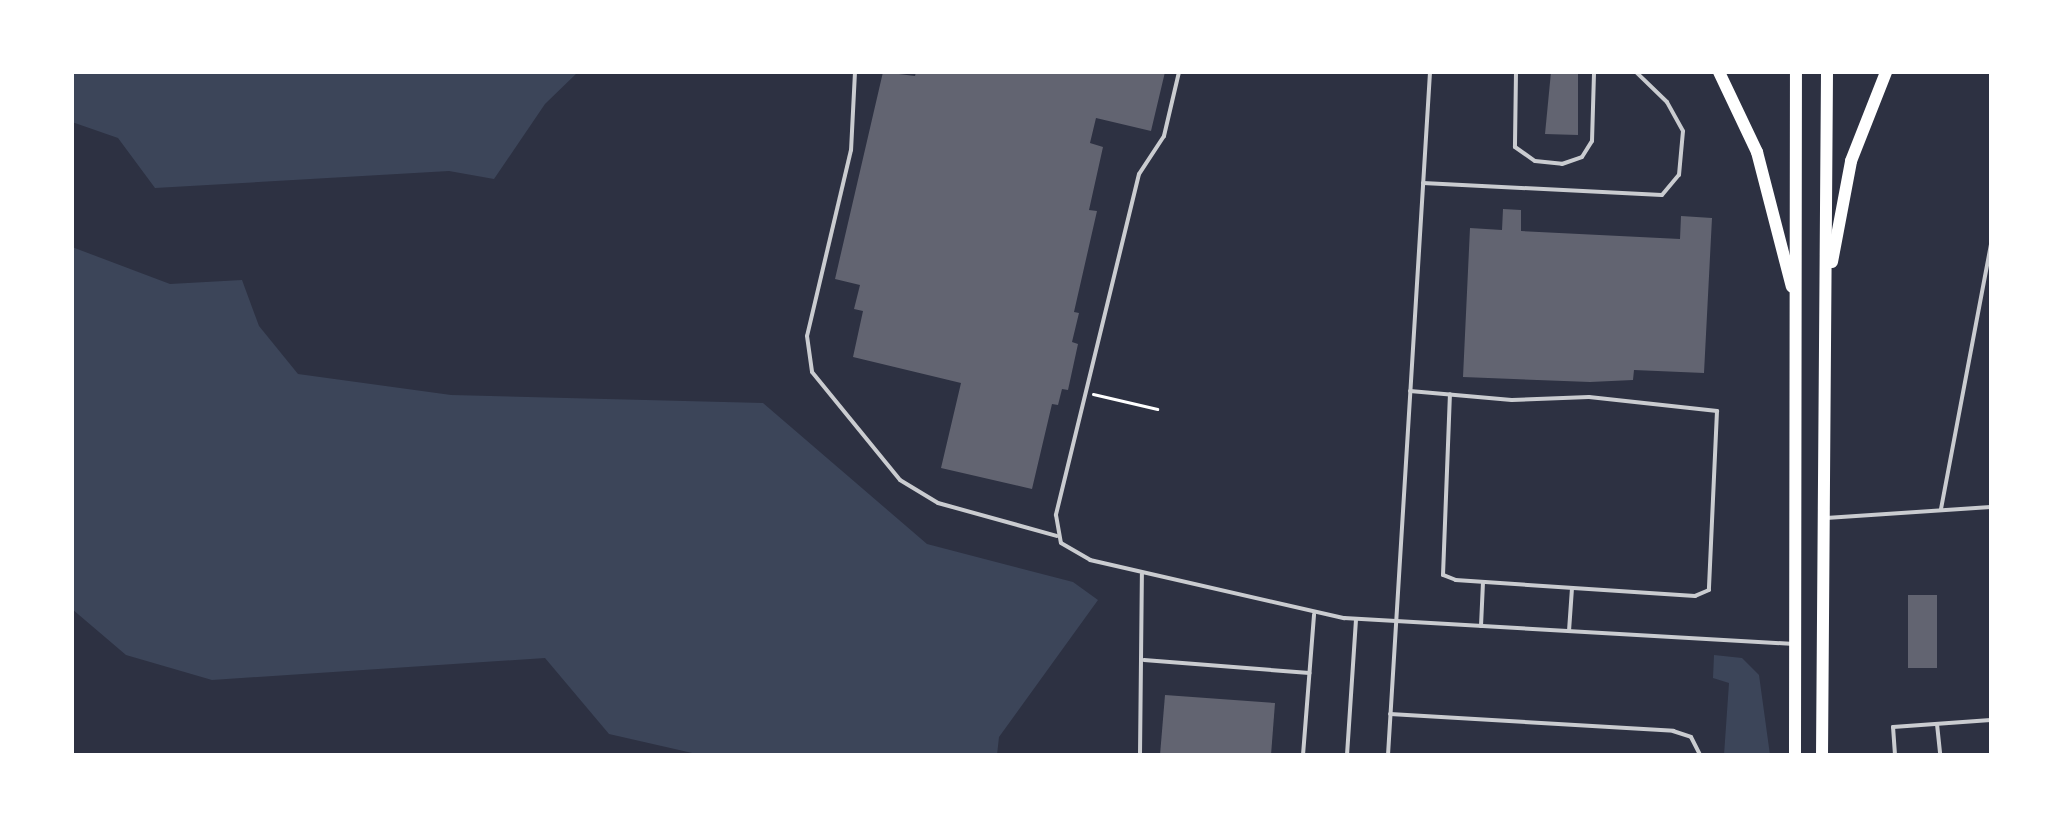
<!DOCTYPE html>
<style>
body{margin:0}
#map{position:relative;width:2063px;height:827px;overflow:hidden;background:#2d3142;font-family:Karla,sans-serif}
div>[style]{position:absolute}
.green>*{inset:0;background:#3c4559}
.building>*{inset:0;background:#626471;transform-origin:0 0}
.path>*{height:3px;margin:-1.5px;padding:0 1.5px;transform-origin:1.5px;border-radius:1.5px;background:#fff}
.service>*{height:4px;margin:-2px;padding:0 2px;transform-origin:2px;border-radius:2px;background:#caccd0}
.trunk>*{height:12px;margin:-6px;padding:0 6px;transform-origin:6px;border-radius:6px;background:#fff}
span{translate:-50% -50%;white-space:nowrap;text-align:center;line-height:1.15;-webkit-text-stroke:8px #fff;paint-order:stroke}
.frame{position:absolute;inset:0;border:74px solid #fff;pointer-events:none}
</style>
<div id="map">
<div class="green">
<i style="clip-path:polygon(72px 72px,578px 72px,545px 104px,494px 179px,449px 171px,155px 188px,118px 138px,72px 122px)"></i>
<i style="clip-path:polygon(72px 247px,170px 284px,242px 280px,259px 326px,298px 374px,451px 395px,763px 403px,927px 544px,1073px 582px,1098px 600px,999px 737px,997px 755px,701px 755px,609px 734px,545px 658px,212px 680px,126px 655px,72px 609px)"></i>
<i style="clip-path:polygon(1714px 655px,1742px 658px,1759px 675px,1770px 755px,1724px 755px,1729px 683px,1713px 678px)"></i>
</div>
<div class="building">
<i style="clip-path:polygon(883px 72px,915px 76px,916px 72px,1165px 72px,1151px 131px,1096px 118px,1090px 143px,1103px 147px,1089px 210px,1097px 211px,1074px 312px,1079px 313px,1072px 342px,1078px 344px,1068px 390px,1062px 389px,1058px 405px,1052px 404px,1032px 489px,941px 468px,961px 383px,853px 357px,863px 311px,854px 309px,860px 285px,835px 279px)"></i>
<i style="clip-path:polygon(1551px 72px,1578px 72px,1578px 135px,1545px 134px)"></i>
<i style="clip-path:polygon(1503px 209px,1521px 210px,1521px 231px,1680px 239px,1681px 216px,1712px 218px,1704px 373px,1634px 370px,1633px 380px,1590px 382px,1463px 377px,1470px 228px,1502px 230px)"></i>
<i style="left:1908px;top:595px;width:29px;height:73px"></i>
<i style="clip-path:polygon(1165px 695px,1275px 703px,1271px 755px,1160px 755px)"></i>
</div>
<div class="path">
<i style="left:1093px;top:394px;width:66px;rotate:13.2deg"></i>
</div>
<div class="service">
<i style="left:855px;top:72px;width:78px;rotate:92.9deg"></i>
<i style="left:851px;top:150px;width:191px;rotate:103.3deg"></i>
<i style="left:807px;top:336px;width:36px;rotate:82deg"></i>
<i style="left:812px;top:372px;width:139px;rotate:50.8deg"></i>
<i style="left:900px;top:480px;width:44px;rotate:31.2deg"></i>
<i style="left:938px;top:503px;width:123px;rotate:15.5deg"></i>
<i style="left:1179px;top:72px;width:66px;rotate:103.2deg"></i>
<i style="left:1164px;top:136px;width:45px;rotate:123.3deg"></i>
<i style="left:1139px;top:174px;width:351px;rotate:103.7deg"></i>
<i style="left:1056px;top:515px;width:28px;rotate:80deg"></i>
<i style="left:1061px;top:543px;width:34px;rotate:30deg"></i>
<i style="left:1090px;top:560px;width:261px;rotate:12.9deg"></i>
<i style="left:1344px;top:618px;width:451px;rotate:3.3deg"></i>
<i style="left:1516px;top:72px;width:75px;rotate:90.8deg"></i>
<i style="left:1515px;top:147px;width:24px;rotate:35deg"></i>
<i style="left:1535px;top:161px;width:27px;rotate:6deg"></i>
<i style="left:1562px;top:164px;width:21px;rotate:-19deg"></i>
<i style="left:1582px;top:157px;width:19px;rotate:-58deg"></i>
<i style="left:1592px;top:141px;width:69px;rotate:-88.3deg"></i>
<i style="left:1423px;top:183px;width:239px;rotate:2.9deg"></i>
<i style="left:1662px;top:195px;width:26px;rotate:-50deg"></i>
<i style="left:1679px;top:175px;width:44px;rotate:-84.8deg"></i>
<i style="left:1683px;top:131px;width:33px;rotate:-119deg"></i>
<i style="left:1667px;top:102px;width:43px;rotate:-135.9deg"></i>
<i style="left:1410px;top:391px;width:102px;rotate:5deg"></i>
<i style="left:1512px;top:400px;width:77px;rotate:-2.2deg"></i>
<i style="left:1589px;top:397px;width:129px;rotate:6.2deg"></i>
<i style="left:1717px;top:411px;width:179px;rotate:92.6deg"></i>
<i style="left:1709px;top:590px;width:15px;rotate:157deg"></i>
<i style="left:1695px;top:596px;width:240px;rotate:-176.2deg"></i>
<i style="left:1456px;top:580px;width:14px;rotate:-159deg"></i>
<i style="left:1443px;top:575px;width:181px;rotate:-87.8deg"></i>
<i style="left:1941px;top:509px;width:270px;rotate:-79.3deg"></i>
<i style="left:1826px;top:518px;width:165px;rotate:-3.8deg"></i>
<i style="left:1481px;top:626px;width:44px;rotate:-87.4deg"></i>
<i style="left:1569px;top:631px;width:43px;rotate:-86deg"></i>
<i style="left:1144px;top:660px;width:166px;rotate:4.5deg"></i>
<i style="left:1390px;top:714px;width:284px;rotate:3.4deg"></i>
<i style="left:1673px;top:731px;width:19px;rotate:18deg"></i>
<i style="left:1691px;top:737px;width:20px;rotate:63deg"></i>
<i style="left:1937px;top:724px;width:31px;rotate:84deg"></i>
<i style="left:1140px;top:755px;width:181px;rotate:-89.4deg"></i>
<i style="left:1303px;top:755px;width:141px;rotate:-85.5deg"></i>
<i style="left:1347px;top:755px;width:136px;rotate:-86.2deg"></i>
<i style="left:1388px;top:755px;width:684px;rotate:-86.48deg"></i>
<i style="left:1895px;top:755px;width:28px;rotate:-94deg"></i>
<i style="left:1893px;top:727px;width:98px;rotate:-4.1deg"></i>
</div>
<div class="trunk">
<i style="left:1719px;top:72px;width:89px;rotate:64.6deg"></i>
<i style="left:1757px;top:152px;width:139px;rotate:75.5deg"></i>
<i style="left:1832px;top:262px;width:103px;rotate:-79.3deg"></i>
<i style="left:1851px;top:161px;width:96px;rotate:-68.5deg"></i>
<i style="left:1795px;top:755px;width:683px;rotate:-89.92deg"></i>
<i style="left:1822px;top:755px;width:683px;rotate:-89.58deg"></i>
</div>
<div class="frame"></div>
</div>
